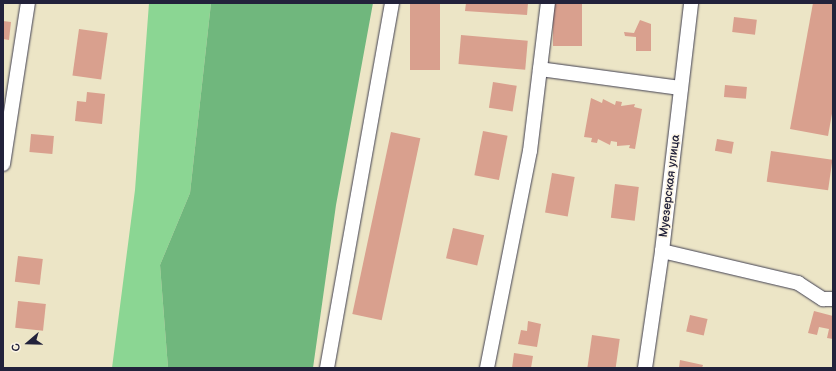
<!DOCTYPE html>
<meta charset="utf-8">
<style>
body{margin:0}
#map{position:relative;width:836px;height:371px;overflow:hidden;background:#ece5c6;font-family:"Balsamiq Sans",sans-serif}
div>[style]{position:absolute}
.green>*{inset:0;background:#8bd693}
.forest>*{inset:0;background:#70b77d}
.building>*{inset:0;background:#d9a08e;transform-origin:0 0}
.roads{filter:drop-shadow(0 0 1px #403f50) drop-shadow(0 0 1px #403f50)}
.minor>*{height:14px;margin:-7px;padding:0 7px;transform-origin:7px;border-radius:7px;background:#fff}
span{translate:-50% -50%;white-space:nowrap;text-align:center;line-height:1.15;-webkit-text-stroke:3px #fcf5e5;paint-order:stroke}
.street-label{font-size:12px;color:#22223b}
.frame{position:absolute;inset:0;border:4px solid #22223b;pointer-events:none}
.north{position:absolute;left:8px;top:323px;width:40px;height:40px;-webkit-text-stroke:3px #fcf5e5;paint-order:stroke;rotate:250deg;font-size:11px;font-weight:700;line-height:16px;text-align:center;color:#22223b}
.north::after{content:'';display:block;margin:auto;width:14px;height:18px;background:#22223b;clip-path:polygon(50% 0,100% 100%,50% 72%,0 100%)}
</style>
<div id="map">
<div class="green">
<i style="clip-path:polygon(149px 3px,211px 3px,190px 193px,160px 265px,168px 368px,112px 368px,135px 190px)"></i>
</div>
<div class="forest">
<i style="clip-path:polygon(211px 3px,373px 3px,336px 205px,313px 368px,168px 368px,160px 265px,190px 193px)"></i>
</div>
<div class="building">
<i style="left:410px;top:3px;width:30px;height:67px"></i>
<i style="clip-path:polygon(466px 3px,528px 3px,527px 15px,465px 11px)"></i>
<i style="left:553px;top:3px;width:29px;height:43px"></i>
<i style="clip-path:polygon(813px 3px,833px 3px,833px 108px,828px 136px,790px 129px)"></i>
<i style="left:734px;top:17px;width:23px;height:15px;rotate:7deg"></i>
<i style="clip-path:polygon(640px 20px,651px 24px,651px 51px,636px 51px,636px 37px,625px 36px,624px 32px,634px 33px)"></i>
<i style="clip-path:polygon(3px 21px,11px 22px,9px 40px,3px 39px)"></i>
<i style="left:79px;top:29px;width:29px;height:47px;rotate:8deg"></i>
<i style="left:461px;top:35px;width:67px;height:29px;rotate:5deg"></i>
<i style="left:493px;top:82px;width:24px;height:26px;rotate:9deg"></i>
<i style="left:725px;top:85px;width:22px;height:12px;rotate:5deg"></i>
<i style="clip-path:polygon(87px 92px,105px 94px,102px 124px,75px 121px,77px 101px,86px 102px)"></i>
<i style="clip-path:polygon(591px 98px,602px 103px,603px 99px,615px 105px,616px 101px,622px 102px,621px 106px,635px 104px,634px 107px,642px 109px,635px 149px,629px 148px,630px 145px,617px 146px,617px 142px,611px 141px,610px 145px,598px 139px,597px 143px,591px 142px,592px 138px,584px 137px)"></i>
<i style="left:483px;top:131px;width:25px;height:45px;rotate:11deg"></i>
<i style="left:391px;top:132px;width:30px;height:186px;rotate:12deg"></i>
<i style="left:31px;top:134px;width:23px;height:18px;rotate:5deg"></i>
<i style="left:717px;top:139px;width:17px;height:12px;rotate:10deg"></i>
<i style="left:771px;top:151px;width:62px;height:31px;rotate:8deg"></i>
<i style="left:552px;top:173px;width:23px;height:40px;rotate:10deg"></i>
<i style="left:615px;top:184px;width:24px;height:34px;rotate:7deg"></i>
<i style="left:453px;top:228px;width:32px;height:31px;rotate:13deg"></i>
<i style="left:18px;top:256px;width:25px;height:26px;rotate:7deg"></i>
<i style="left:18px;top:301px;width:28px;height:27px;rotate:6deg"></i>
<i style="clip-path:polygon(814px 311px,833px 316px,833px 339px,827px 338px,829px 329px,819px 327px,817px 335px,808px 333px)"></i>
<i style="left:690px;top:315px;width:18px;height:17px;rotate:13deg"></i>
<i style="clip-path:polygon(528px 321px,541px 324px,537px 347px,518px 344px,521px 330px,527px 331px)"></i>
<i style="left:592px;top:335px;width:28px;height:33px;rotate:8deg"></i>
<i style="clip-path:polygon(514px 353px,533px 356px,531px 368px,512px 368px)"></i>
<i style="clip-path:polygon(680px 360px,703px 365px,702px 368px,679px 368px)"></i>
</div>
<div class="roads">
<div class="minor">
<i style="left:540px;top:69px;width:142px;rotate:7.7deg"></i>
<i style="left:3px;top:164px;width:163px;rotate:-81.2deg"></i>
<i style="left:662px;top:251px;width:140px;rotate:13.2deg"></i>
<i style="left:798px;top:283px;width:30px;rotate:33deg"></i>
<i style="left:823px;top:299px;width:10px"></i>
<i style="left:327px;top:368px;width:371px;rotate:-79.9deg"></i>
<i style="left:487px;top:368px;width:221px;rotate:-78.8deg"></i>
<i style="left:530px;top:151px;width:149px;rotate:-83.1deg"></i>
<i style="left:645px;top:368px;width:118px;rotate:-81.7deg"></i>
<i style="left:662px;top:251px;width:250px;rotate:-83.3deg"></i>
</div>
</div>
<div class="street-label">
<span style="left:670px;top:186px;rotate:-83deg">Муезерская улица</span>
</div>
<div class="frame"></div>
<div class="north">С</div>
</div>
